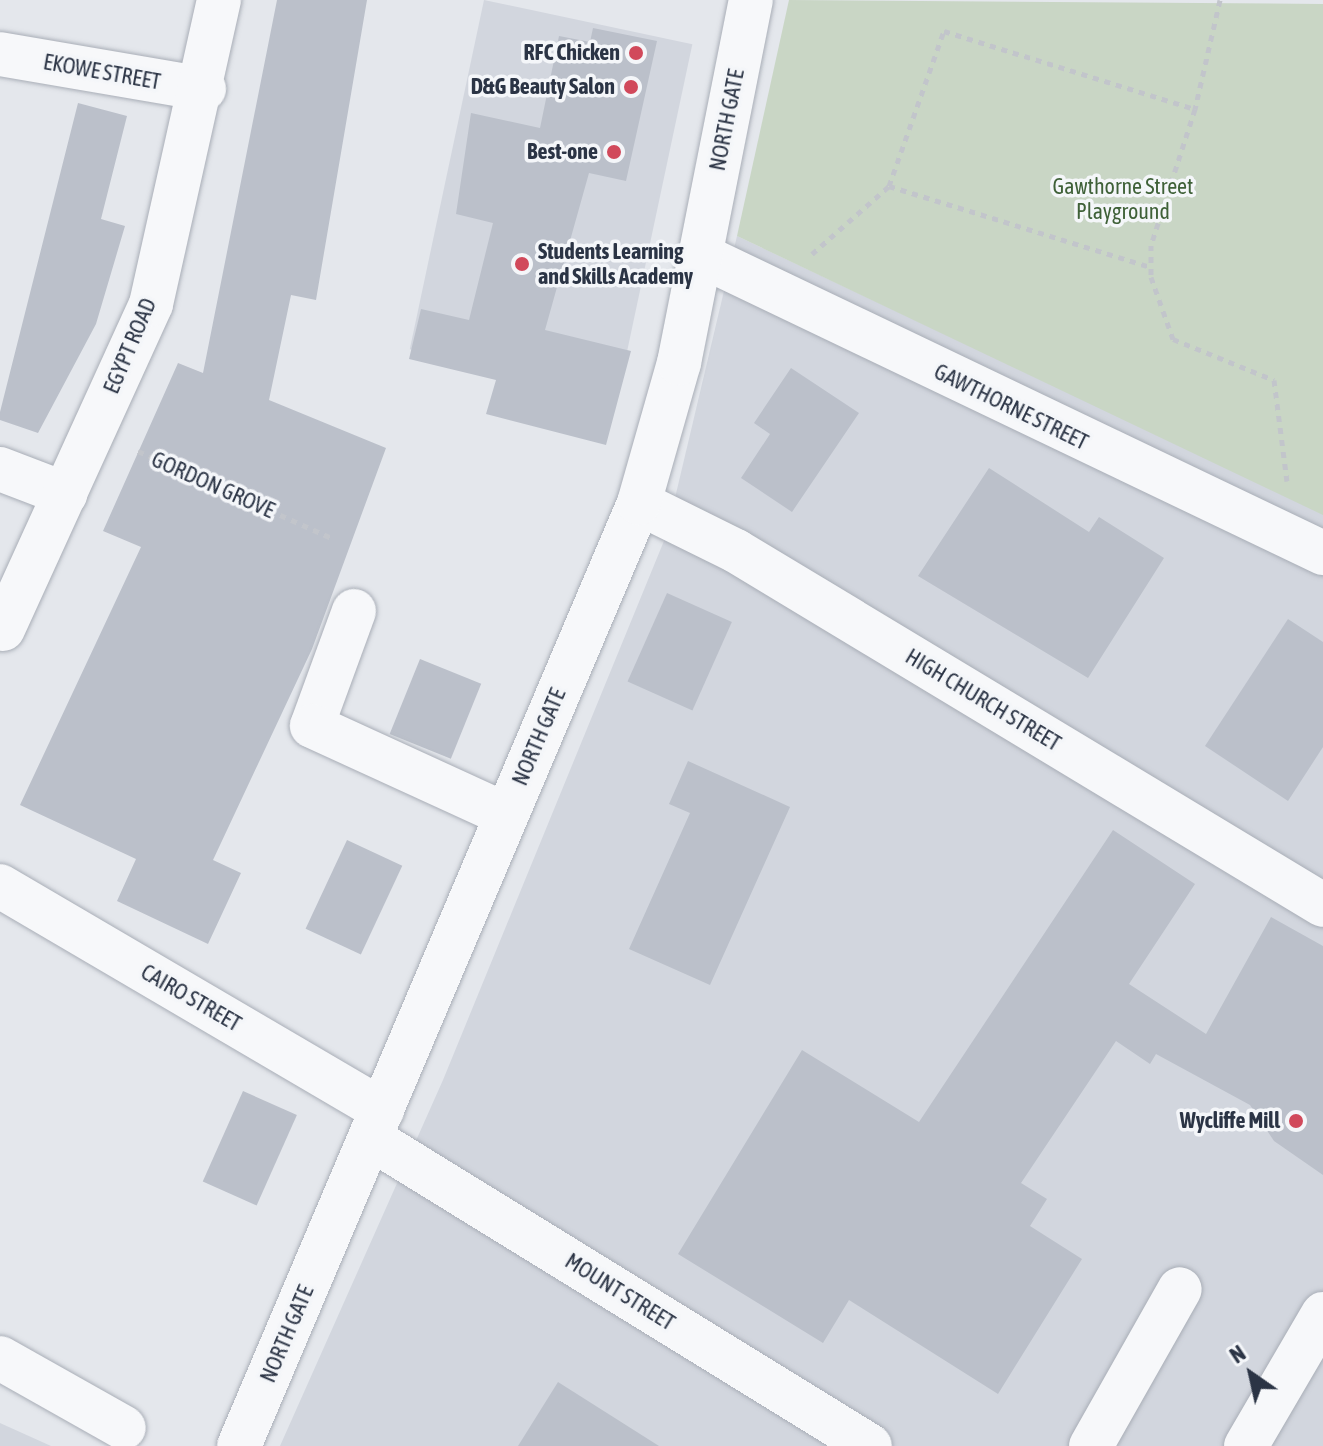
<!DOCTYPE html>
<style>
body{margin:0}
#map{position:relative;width:1323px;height:1446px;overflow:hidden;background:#e4e7ec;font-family:"Asap Condensed",sans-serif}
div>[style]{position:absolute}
.built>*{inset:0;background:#d2d6de;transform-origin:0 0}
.green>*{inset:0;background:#c9d6c5}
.building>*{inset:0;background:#bbc0ca;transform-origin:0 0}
.path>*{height:5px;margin-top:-2.5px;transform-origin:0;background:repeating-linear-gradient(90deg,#c2c5cb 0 6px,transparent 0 12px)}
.roads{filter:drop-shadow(0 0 2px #a9aeb7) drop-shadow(0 0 2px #a9aeb7)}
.minor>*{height:44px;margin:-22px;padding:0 22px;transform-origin:22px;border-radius:22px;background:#f7f8fa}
.dots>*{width:22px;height:22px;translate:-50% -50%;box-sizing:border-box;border:4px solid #f4f6f9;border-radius:50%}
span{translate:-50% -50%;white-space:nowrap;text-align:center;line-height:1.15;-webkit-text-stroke:7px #f4f6f9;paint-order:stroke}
.poi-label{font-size:22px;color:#2b3445;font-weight:700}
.right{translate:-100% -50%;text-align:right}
.left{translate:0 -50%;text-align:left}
.street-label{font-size:22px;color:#2b3445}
.park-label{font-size:22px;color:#3f6138}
.north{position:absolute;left:1211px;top:1334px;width:80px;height:80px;-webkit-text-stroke:6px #f4f6f9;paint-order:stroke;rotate:326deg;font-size:22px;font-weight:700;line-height:32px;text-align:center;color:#2b3445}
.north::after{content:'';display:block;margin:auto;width:28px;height:36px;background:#2b3445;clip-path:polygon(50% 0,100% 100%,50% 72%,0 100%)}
</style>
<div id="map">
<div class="built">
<i style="left:484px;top:0;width:213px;height:357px;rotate:12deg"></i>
<i style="clip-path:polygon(737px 236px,1323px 513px,1323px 1446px,280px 1446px,443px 1080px,666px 536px)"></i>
<i style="clip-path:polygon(0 1423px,51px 1446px,0 1446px)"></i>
</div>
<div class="green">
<i style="clip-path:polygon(789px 0,1323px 4px,1323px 515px,737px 236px)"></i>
</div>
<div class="building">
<i style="clip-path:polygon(277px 0,367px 0,316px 300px,291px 295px,269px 400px,386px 448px,312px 649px,213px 860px,241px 873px,208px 944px,117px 901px,136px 859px,20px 805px,141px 547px,103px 531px,178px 363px,203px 373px)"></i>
<i style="clip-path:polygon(593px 28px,657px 41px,626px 181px,589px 173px,545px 330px,631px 351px,606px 445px,486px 414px,496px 380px,409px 359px,421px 309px,469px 320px,493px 223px,456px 214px,471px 113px,540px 128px,559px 36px,590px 42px)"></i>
<i style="clip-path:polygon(78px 103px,127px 116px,101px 219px,125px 226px,96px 324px,38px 433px,0 420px,0 412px)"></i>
<i style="clip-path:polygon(791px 368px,859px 413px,792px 512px,741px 478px,770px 434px,754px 423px)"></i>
<i style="clip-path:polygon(989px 468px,1089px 532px,1099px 517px,1164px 558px,1088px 678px,918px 576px)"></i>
<i style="left:667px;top:593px;width:71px;height:97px;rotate:24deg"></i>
<i style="clip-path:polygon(1288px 619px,1323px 642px,1323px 747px,1288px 801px,1205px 746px)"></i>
<i style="left:420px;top:659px;width:66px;height:81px;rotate:22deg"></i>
<i style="clip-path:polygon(688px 761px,790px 807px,710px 985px,629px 949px,690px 813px,669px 804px)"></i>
<i style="clip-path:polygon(1113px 830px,1195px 884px,1129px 984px,1206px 1034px,1271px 917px,1323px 946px,1323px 1175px,1274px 1141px,1250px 1105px,1156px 1054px,1150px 1064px,1116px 1041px,1021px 1183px,1047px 1199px,1030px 1226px,1082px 1259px,998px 1394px,849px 1300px,823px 1343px,678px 1254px,802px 1050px,919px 1122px)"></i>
<i style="left:347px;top:840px;width:61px;height:98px;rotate:25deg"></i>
<i style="left:243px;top:1091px;width:59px;height:99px;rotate:24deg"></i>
<i style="clip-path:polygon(558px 1382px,659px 1446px,518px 1446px)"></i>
</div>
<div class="path">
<i style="left:1220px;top:0;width:112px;rotate:102.9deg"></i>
<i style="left:1195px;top:109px;width:143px;rotate:107.9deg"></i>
<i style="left:1151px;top:245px;width:32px;rotate:90deg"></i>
<i style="left:1151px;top:277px;width:66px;rotate:70.5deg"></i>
<i style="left:1173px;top:339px;width:109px;rotate:22.1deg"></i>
<i style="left:1274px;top:380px;width:102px;rotate:82.7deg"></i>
<i style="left:889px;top:186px;width:274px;rotate:17.2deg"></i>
<i style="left:812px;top:254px;width:103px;rotate:-41.4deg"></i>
<i style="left:889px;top:186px;width:164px;rotate:-70.5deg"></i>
<i style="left:944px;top:31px;width:263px;rotate:17.3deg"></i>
<i style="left:138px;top:451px;width:215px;rotate:24.2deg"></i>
</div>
<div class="roads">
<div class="minor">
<i style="left:0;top:54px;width:207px;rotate:9.7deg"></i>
<i style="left:700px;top:255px;width:691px;rotate:25.56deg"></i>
<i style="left:0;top:469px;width:70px;rotate:21deg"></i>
<i style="left:639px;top:503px;width:108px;rotate:26.3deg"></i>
<i style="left:736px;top:551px;width:685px;rotate:31.09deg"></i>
<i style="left:354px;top:611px;width:122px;rotate:110.1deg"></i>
<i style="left:312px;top:726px;width:213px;rotate:24.6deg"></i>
<i style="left:3px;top:629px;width:357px;rotate:-65.5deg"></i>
<i style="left:151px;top:304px;width:312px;rotate:-77.4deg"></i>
<i style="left:0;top:886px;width:443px;rotate:30.4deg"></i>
<i style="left:370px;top:1138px;width:587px;rotate:31.63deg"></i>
<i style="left:0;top:1358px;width:142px;rotate:29.4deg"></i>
<i style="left:239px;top:1446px;width:1024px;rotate:-67.01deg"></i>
<i style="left:639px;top:503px;width:146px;rotate:-74.1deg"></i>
<i style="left:679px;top:363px;width:370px;rotate:-78.8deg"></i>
<i style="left:1091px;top:1446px;width:180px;rotate:-60.5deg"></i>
<i style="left:1246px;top:1446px;width:153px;rotate:-59.7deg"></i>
</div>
</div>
<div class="dots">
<i style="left:636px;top:53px;background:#d1495b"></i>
<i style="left:631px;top:87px;background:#d1495b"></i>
<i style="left:614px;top:152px;background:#d1495b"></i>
<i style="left:522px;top:264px;background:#d1495b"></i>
<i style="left:1296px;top:1121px;background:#d1495b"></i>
</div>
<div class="poi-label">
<span class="right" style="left:620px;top:53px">RFC Chicken</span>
<span class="right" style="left:615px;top:87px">D&amp;G Beauty Salon</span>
<span class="right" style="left:598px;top:152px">Best-one</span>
<span class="left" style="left:538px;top:264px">Students Learning<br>and Skills Academy</span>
<span class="right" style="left:1280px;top:1121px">Wycliffe Mill</span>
</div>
<div class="street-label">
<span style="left:102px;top:72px;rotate:10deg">EKOWE STREET</span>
<span style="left:727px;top:120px;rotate:-79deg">NORTH GATE</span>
<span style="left:130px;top:346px;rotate:-67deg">EGYPT ROAD</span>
<span style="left:1011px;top:407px;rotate:26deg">GAWTHORNE STREET</span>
<span style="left:213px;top:485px;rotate:24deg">GORDON GROVE</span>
<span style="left:983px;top:700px;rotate:31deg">HIGH CHURCH STREET</span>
<span style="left:539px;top:737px;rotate:-67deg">NORTH GATE</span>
<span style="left:191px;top:998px;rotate:30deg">CAIRO STREET</span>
<span style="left:620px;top:1292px;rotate:32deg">MOUNT STREET</span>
<span style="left:287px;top:1334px;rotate:-67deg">NORTH GATE</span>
</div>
<div class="park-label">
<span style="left:1123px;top:199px">Gawthorne Street<br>Playground</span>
</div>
<div class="north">N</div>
</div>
